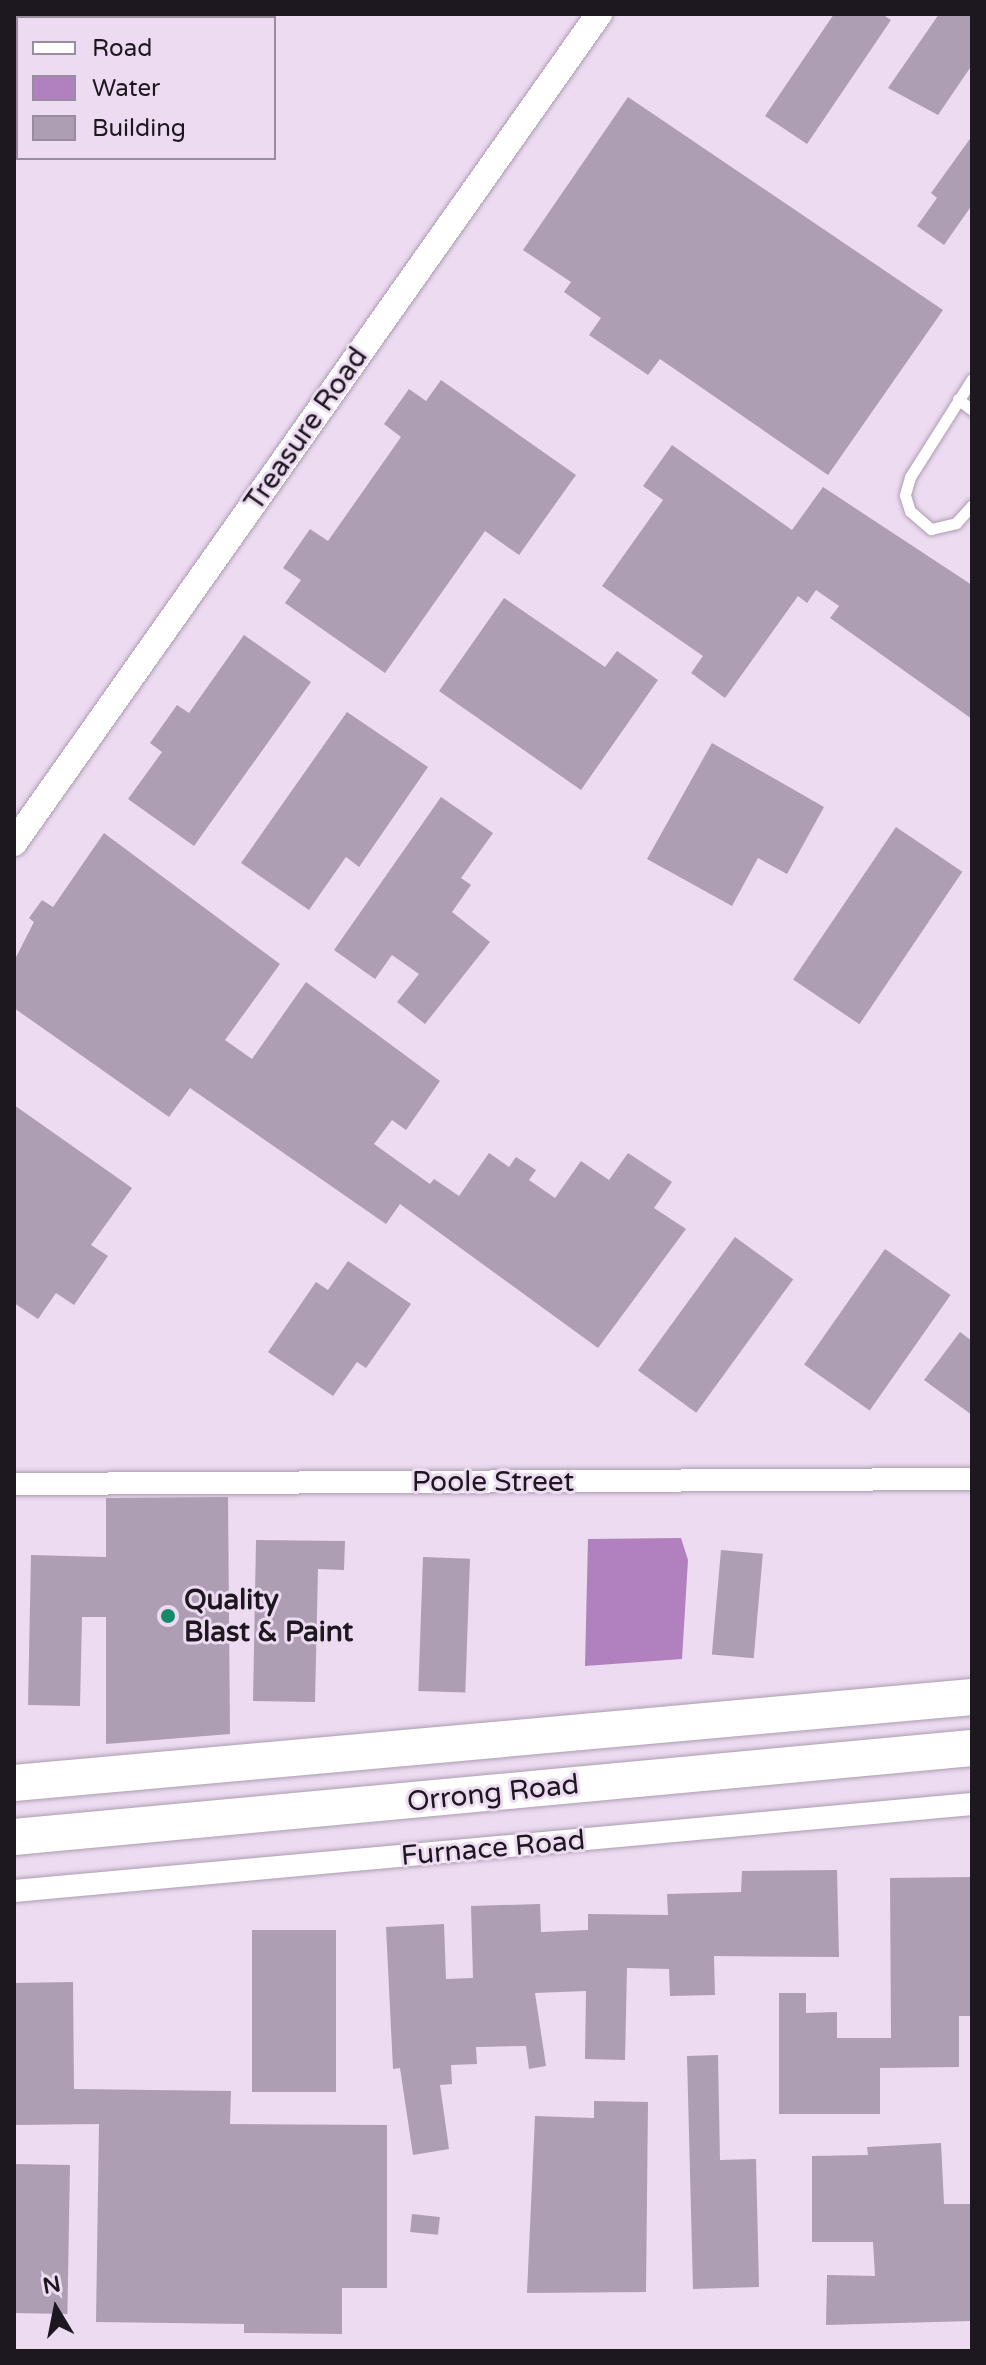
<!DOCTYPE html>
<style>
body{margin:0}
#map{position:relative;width:986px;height:2365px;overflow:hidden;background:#ecdbf1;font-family:"Varela Round",sans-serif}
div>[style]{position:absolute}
.water>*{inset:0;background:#b180be}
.building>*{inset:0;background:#ae9eb3;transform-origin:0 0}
.roads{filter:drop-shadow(0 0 2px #ac9cb0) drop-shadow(0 0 2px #ac9cb0)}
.service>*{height:11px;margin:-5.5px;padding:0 5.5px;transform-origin:5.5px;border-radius:5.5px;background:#fff}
.minor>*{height:22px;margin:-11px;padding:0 11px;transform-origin:11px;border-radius:11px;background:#fff}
.tertiary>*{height:26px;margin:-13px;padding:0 13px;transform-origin:13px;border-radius:13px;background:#fff}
.trunk>*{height:36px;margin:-18px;padding:0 18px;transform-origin:18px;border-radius:18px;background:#fff}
.dots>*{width:22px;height:22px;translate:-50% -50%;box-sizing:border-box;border:4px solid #ecdbf1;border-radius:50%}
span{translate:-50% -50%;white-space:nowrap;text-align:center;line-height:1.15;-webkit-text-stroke:6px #ecdbf1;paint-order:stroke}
.street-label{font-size:28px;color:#1d171f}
.poi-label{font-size:28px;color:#1d171f;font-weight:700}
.left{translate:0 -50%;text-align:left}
.frame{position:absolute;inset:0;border:16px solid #1d171f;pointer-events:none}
.legend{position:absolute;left:16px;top:16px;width:260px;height:144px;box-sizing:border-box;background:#ecdbf1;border:2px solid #998d9d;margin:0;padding:10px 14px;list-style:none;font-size:24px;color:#1d171f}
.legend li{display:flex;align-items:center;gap:16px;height:40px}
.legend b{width:40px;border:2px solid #998d9d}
.north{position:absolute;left:16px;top:2269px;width:80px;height:80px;-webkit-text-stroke:6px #ecdbf1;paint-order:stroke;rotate:350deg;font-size:22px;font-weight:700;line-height:32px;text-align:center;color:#1d171f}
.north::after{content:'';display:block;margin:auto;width:28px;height:36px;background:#1d171f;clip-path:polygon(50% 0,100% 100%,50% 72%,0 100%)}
</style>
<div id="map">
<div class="water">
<i style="clip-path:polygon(681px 1538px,688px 1560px,682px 1659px,585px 1666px,588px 1539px)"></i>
</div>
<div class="building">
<i style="clip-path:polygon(834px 14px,882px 14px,891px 20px,807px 144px,765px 116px)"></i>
<i style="clip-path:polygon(939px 14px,972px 14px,972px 65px,938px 115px,888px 88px)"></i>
<i style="clip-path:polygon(628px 97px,943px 310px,828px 475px,660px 359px,648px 375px,589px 335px,601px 318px,564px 292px,571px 282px,523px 250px)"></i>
<i style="clip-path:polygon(972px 136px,972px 205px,944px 245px,917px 226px,937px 198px,931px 193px)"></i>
<i style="clip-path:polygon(441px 380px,576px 475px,519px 555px,485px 531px,385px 673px,285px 603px,301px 580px,283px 568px,310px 529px,328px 541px,401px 437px,384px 424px,409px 389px,426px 401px)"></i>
<i style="clip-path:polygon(672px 445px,792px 530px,823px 487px,972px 585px,972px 719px,830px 618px,839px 606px,816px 590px,807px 603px,798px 596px,725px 698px,691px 673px,703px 656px,602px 586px,663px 500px,643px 486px)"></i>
<i style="clip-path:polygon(504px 598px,605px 667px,617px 651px,658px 680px,581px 790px,439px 691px)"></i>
<i style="clip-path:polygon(244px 635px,311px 682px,194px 846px,128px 799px,162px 752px,150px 743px,177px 705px,189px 713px)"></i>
<i style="clip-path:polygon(347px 712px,428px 767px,359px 867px,346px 857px,309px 910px,241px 863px)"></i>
<i style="clip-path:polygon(712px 743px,824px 807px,787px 874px,758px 858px,732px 906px,647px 859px)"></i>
<i style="clip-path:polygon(441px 797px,493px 833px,461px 878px,471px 885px,452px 912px,490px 942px,425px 1024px,397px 1002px,419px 974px,392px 955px,375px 979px,334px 950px)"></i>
<i style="left:896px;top:827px;width:80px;height:184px;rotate:34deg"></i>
<i style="clip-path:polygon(104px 833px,280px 964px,225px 1040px,252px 1059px,306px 982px,440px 1081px,406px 1130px,392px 1120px,374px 1144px,430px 1184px,434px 1179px,459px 1196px,489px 1153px,509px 1167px,516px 1157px,536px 1170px,529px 1180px,555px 1198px,581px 1161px,609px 1180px,628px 1153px,672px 1182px,654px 1208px,686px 1229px,598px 1348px,400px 1204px,386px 1224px,190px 1088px,169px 1117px,14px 1008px,14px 961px,34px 922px,29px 918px,42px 900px,53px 907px)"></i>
<i style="clip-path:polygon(14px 1105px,132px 1188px,91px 1245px,108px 1256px,74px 1305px,56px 1293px,38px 1319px,14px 1303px)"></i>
<i style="left:735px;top:1237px;width:72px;height:165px;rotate:36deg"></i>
<i style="left:885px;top:1249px;width:80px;height:141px;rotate:35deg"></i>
<i style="clip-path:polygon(348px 1261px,411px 1304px,366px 1368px,357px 1362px,333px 1396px,268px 1352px,316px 1282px,328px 1290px)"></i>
<i style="clip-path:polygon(960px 1332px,972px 1341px,972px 1415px,924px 1380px)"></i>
<i style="clip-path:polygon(228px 1497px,230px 1734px,106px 1744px,106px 1617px,82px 1617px,80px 1706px,28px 1705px,31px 1555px,106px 1557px,106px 1498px)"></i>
<i style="clip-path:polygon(256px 1540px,345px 1541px,344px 1570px,318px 1569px,315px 1702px,253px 1701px)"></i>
<i style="left:721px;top:1550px;width:42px;height:105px;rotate:5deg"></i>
<i style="left:423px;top:1557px;width:47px;height:134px;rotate:2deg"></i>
<i style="clip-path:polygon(837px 1870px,839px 1957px,714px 1956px,715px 1995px,670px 1996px,669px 1969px,627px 1968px,625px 2060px,585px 2059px,586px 1991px,535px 1993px,546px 2066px,529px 2069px,526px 2046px,476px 2047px,477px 2064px,451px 2065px,452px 2084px,440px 2085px,449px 2149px,413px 2155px,400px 2068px,393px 2069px,386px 1927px,444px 1924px,446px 1979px,473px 1978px,471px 1906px,540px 1904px,541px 1932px,588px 1930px,588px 1914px,668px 1915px,667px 1894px,741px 1892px,742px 1871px)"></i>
<i style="clip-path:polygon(972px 1877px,972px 2016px,959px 2016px,959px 2067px,880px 2068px,880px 2114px,779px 2114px,779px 1993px,806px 1993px,806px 2013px,837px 2012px,837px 2038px,891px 2038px,890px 1878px)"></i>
<i style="left:252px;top:1930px;width:84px;height:162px"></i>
<i style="clip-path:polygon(73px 1982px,74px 2089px,231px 2091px,230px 2124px,387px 2125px,387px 2288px,342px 2288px,342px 2334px,244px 2333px,244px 2324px,96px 2322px,99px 2124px,14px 2125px,14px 1983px)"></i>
<i style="clip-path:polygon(718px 2055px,720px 2160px,756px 2159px,759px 2287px,693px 2289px,687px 2056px)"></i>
<i style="clip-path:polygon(594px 2101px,648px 2102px,646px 2292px,527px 2293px,535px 2116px,594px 2118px)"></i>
<i style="clip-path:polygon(941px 2143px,944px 2204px,972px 2204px,972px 2321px,826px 2325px,827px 2275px,875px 2276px,873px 2242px,812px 2242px,812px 2156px,868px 2155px,867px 2147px)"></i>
<i style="left:14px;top:2164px;width:56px;height:149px;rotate:1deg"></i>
<i style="left:412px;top:2214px;width:28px;height:18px;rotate:6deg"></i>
</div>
<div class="roads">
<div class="service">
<i style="left:972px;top:379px;width:116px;rotate:122.3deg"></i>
<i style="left:910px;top:477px;width:19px;rotate:106deg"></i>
<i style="left:905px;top:495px;width:17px;rotate:73deg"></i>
<i style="left:910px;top:511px;width:28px;rotate:41deg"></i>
<i style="left:931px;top:529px;width:26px;rotate:-13deg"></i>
<i style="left:956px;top:523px;width:24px;rotate:-48deg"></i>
<i style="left:958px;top:399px;width:18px;rotate:38deg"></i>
</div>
<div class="minor">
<i style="left:14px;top:1484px;width:958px;rotate:-0.3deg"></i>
<i style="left:14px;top:1891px;width:962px;rotate:-5.19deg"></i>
</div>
<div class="tertiary">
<i style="left:14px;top:843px;width:1015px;rotate:-54.79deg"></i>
</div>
<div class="trunk">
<i style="left:14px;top:1783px;width:962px;rotate:-5.13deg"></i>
<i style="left:14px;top:1837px;width:962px;rotate:-5.31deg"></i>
</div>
</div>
<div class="dots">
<i style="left:168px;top:1616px;background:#178a6b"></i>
</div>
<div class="street-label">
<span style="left:306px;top:429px;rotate:-55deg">Treasure Road</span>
<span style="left:493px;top:1482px">Poole Street</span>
<span style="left:493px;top:1793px;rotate:-6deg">Orrong Road</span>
<span style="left:493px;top:1848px;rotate:-5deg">Furnace Road</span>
</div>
<div class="poi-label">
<span class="left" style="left:184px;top:1616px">Quality<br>Blast &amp; Paint</span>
</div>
<div class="frame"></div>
<ul class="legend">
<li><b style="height:10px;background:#fff"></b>Road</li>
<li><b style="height:22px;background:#b180be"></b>Water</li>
<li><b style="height:22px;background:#ae9eb3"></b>Building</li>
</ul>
<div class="north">N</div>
</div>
